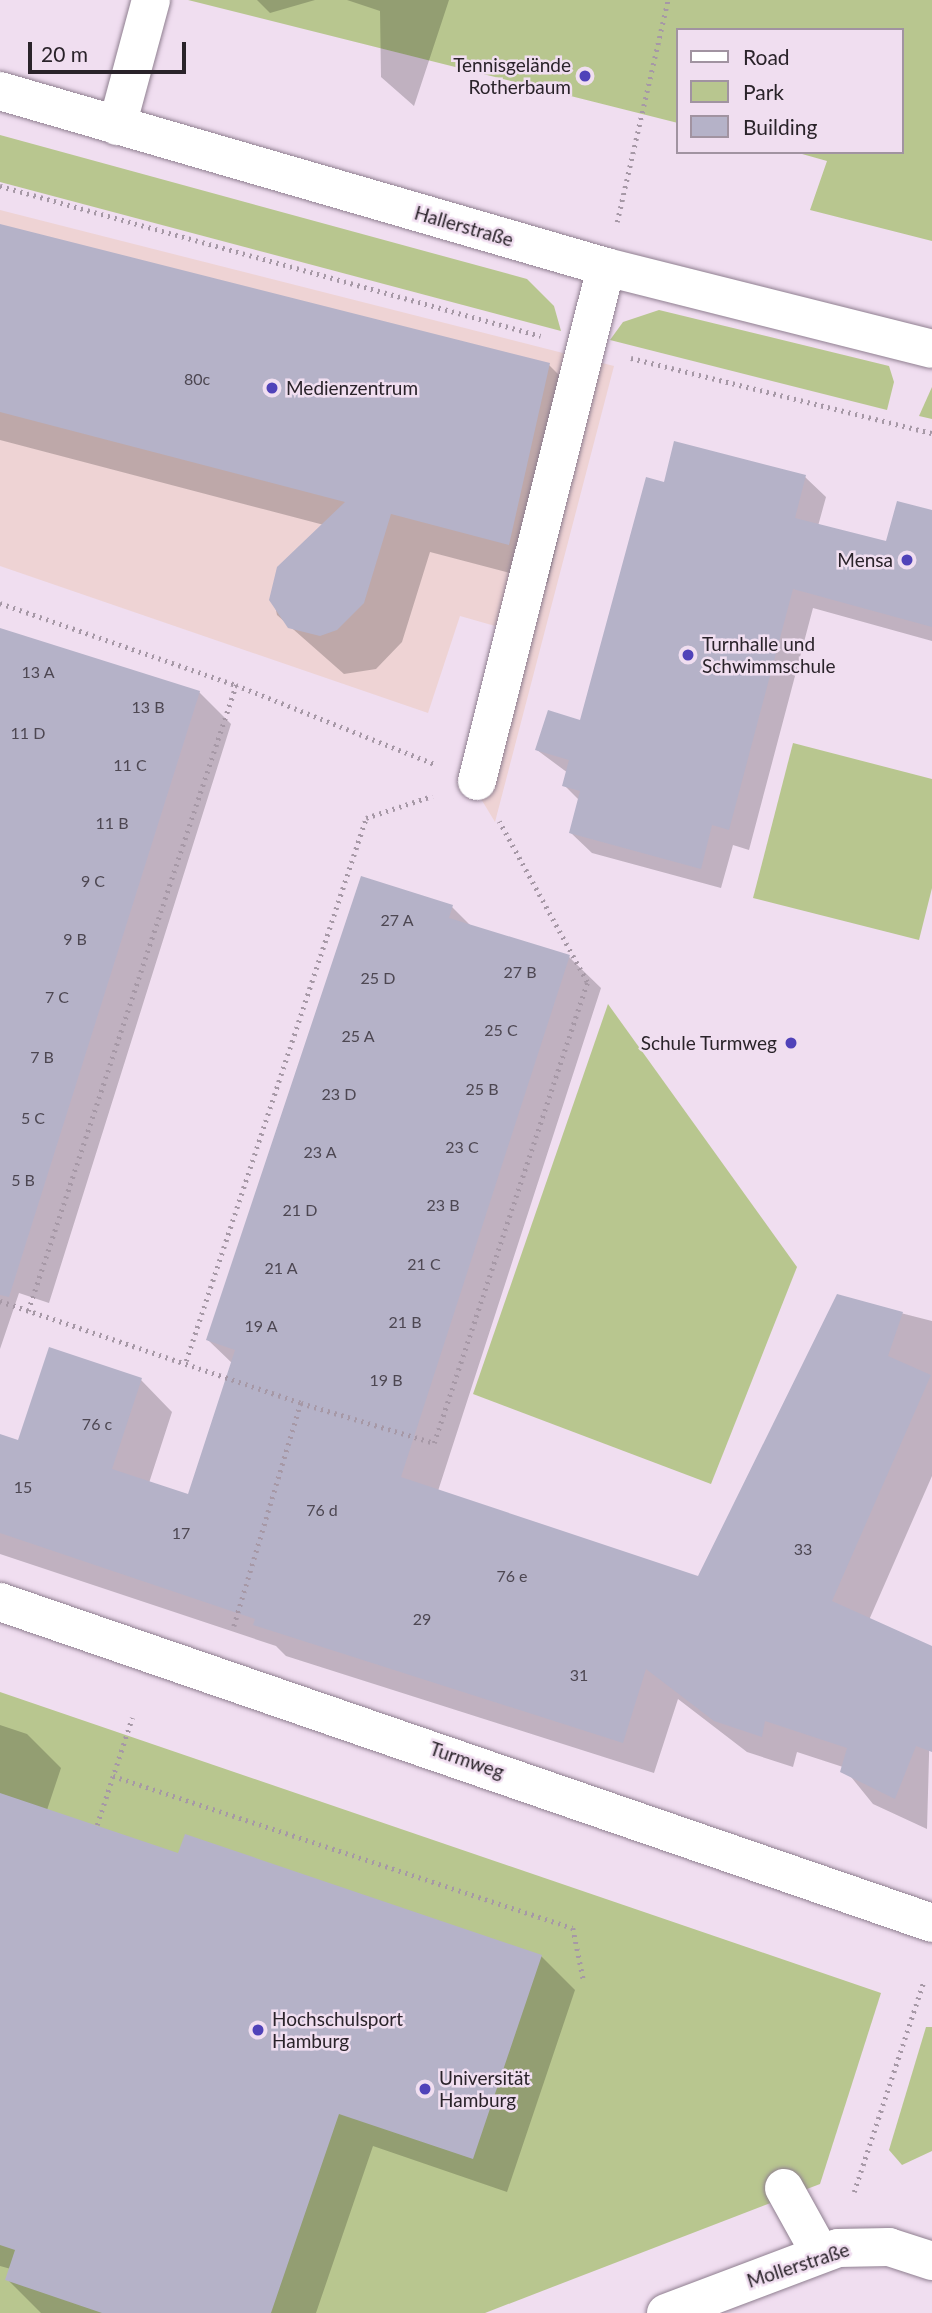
<!DOCTYPE html>
<meta charset="utf-8">
<style>
body{margin:0}
#map{position:relative;width:932px;height:2313px;overflow:hidden;background:#f0def0;font-family:Lato,sans-serif}
div>[style]{position:absolute}
.commercial>*{inset:0;background:#eed3d4}
.green>*{inset:0;background:#b8c68f}
.shadow>*{inset:0;background:#0003}
.building>*{inset:0;background:#b5b2c8}
.path>*{height:4.5px;margin-top:-2.25px;transform-origin:0;background:repeating-linear-gradient(90deg,#a698a6 0 2px,transparent 0 7px)}
.roads{filter:drop-shadow(0 0 2px #8f7f90) drop-shadow(0 0 2px #8f7f90)}
.minor>*{height:38px;margin:-19px;padding:0 19px;transform-origin:19px;border-radius:19px;background:#fff}
.dots>*{width:19px;height:19px;translate:-50% -50%;box-sizing:border-box;border:4px solid #f0def0;border-radius:50%}
span{translate:-50% -50%;white-space:nowrap;text-align:center;line-height:1.15;-webkit-text-stroke:5px #f0def0;paint-order:stroke}
.number-label{font-size:16px;color:#4d4752}
.number-label span{-webkit-text-stroke-width:0}
.poi-label{font-size:19px;color:#2a232a}
.right{translate:-100% -50%;text-align:right}
.left{translate:0 -50%;text-align:left}
.street-label{font-size:19px;color:#2a232a}
.legend{position:absolute;left:676px;top:28px;width:228px;height:126px;box-sizing:border-box;background:#f0def0;border:2px solid #a193a1;margin:0;padding:9px 12px;list-style:none;font-size:21px;color:#2a232a}
.legend li{display:flex;align-items:center;gap:14px;height:35px}
.legend b{width:35px;border:2px solid #a193a1}
.scale{position:absolute;left:28px;top:42px;width:158px;height:32px;box-sizing:border-box;border:4px solid #2a232a;border-top:0;padding-left:9px;font-size:21px;line-height:24px;white-space:nowrap;color:#2a232a;-webkit-text-stroke:5px #f0def0;paint-order:stroke}
</style>
<div id="map">
<div class="commercial">
<i style="clip-path:polygon(0 210px,614px 366px,495px 822px,466px 774px,513px 631px,460px 616px,428px 713px,0 566px)"></i>
</div>
<div class="green">
<i style="clip-path:polygon(188px 0,932px 0,932px 241px,810px 210px,827px 161px,795px 152px,902px 152px,902px 30px,678px 30px,678px 123px)"></i>
<i style="clip-path:polygon(0 135px,527px 279px,554px 306px,561px 331px,0 182px)"></i>
<i style="clip-path:polygon(659px 310px,889px 366px,894px 382px,887px 410px,610px 340px,623px 322px)"></i>
<i style="clip-path:polygon(932px 387px,932px 419px,919px 416px)"></i>
<i style="clip-path:polygon(793px 743px,932px 779px,932px 888px,919px 940px,753px 898px)"></i>
<i style="clip-path:polygon(608px 1004px,797px 1267px,711px 1484px,473px 1394px)"></i>
<i style="clip-path:polygon(0 1692px,881px 1993px,820px 2184px,485px 2313px,0 2313px)"></i>
<i style="clip-path:polygon(926px 2027px,932px 2027px,932px 2151px,902px 2165px,889px 2150px)"></i>
</div>
<div class="shadow">
<i style="clip-path:polygon(257px 0,315px 0,270px 13px)"></i>
<i style="clip-path:polygon(347px 0,449px 0,414px 106px,381px 77px,380px 11px)"></i>
<i style="clip-path:polygon(0 226px,549px 365px,588px 404px,548px 583px,430px 552px,402px 642px,376px 669px,344px 674px,277px 615px,272px 592px,324px 525px,0 440px)"></i>
<i style="clip-path:polygon(805px 477px,826px 497px,818px 526px,888px 543px,932px 512px,932px 641px,813px 608px,749px 850px,733px 845px,721px 888px,592px 853px,571px 833px,580px 801px,564px 785px,568px 773px,537px 750px,582px 722px,665px 484px)"></i>
<i style="clip-path:polygon(0 630px,199px 692px,231px 724px,49px 1303px,19px 1293px,0 1349px)"></i>
<i style="clip-path:polygon(362px 878px,452px 907px,472px 927px,569px 957px,601px 988px,438px 1491px,699px 1578px,838px 1297px,932px 1321px,932px 1476px,869px 1620px,932px 1648px,927px 1829px,873px 1804px,843px 1767px,797px 1752px,793px 1767px,747px 1752px,678px 1699px,654px 1773px,286px 1656px,276px 1646px,0 1554px,0 1436px,20px 1442px,141px 1380px,172px 1412px,149px 1483px,189px 1496px,233px 1364px,208px 1340px)"></i>
<i style="clip-path:polygon(0 1725px,27px 1734px,61px 1768px,47px 1810px,180px 1855px,541px 1956px,575px 1990px,507px 2192px,373px 2146px,316px 2313px,41px 2313px,7px 2279px,11px 2269px,0 2266px)"></i>
</div>
<div class="building">
<i style="clip-path:polygon(0 224px,550px 363px,509px 545px,391px 514px,364px 603px,337px 630px,320px 636px,288px 628px,269px 600px,277px 567px,345px 502px,0 412px)"></i>
<i style="clip-path:polygon(674px 441px,806px 475px,795px 518px,886px 541px,897px 501px,932px 510px,932px 627px,793px 589px,729px 830px,712px 825px,701px 869px,569px 833px,580px 791px,562px 786px,569px 760px,535px 750px,548px 710px,580px 720px,646px 477px,664px 482px)"></i>
<i style="clip-path:polygon(0 628px,200px 691px,9px 1297px,0 1295px)"></i>
<i style="clip-path:polygon(361px 876px,453px 905px,449px 918px,570px 955px,401px 1477px,698px 1576px,837px 1294px,903px 1312px,888px 1356px,931px 1375px,832px 1601px,932px 1646px,932px 1752px,916px 1746px,895px 1799px,840px 1772px,847px 1748px,765px 1721px,762px 1737px,714px 1721px,646px 1669px,623px 1743px,253px 1625px,255px 1619px,0 1533px,0 1434px,18px 1440px,49px 1347px,142px 1378px,112px 1469px,188px 1494px,235px 1350px,206px 1340px)"></i>
<i style="clip-path:polygon(0 1793px,178px 1853px,185px 1834px,542px 1955px,473px 2159px,339px 2114px,271px 2313px,102px 2313px,5px 2280px,15px 2250px,0 2245px)"></i>
</div>
<div class="path">
<i style="left:0;top:186px;width:561px;rotate:15.5deg"></i>
<i style="left:617px;top:222px;width:228px;rotate:-77.1deg"></i>
<i style="left:631px;top:358px;width:310px;rotate:14deg"></i>
<i style="left:0;top:603px;width:250px;rotate:19.2deg"></i>
<i style="left:236px;top:685px;width:214px;rotate:21.7deg"></i>
<i style="left:0;top:1301px;width:318px;rotate:18.7deg"></i>
<i style="left:301px;top:1403px;width:233px;rotate:106.7deg"></i>
<i style="left:28px;top:1311px;width:660px;rotate:-71.62deg"></i>
<i style="left:186px;top:1361px;width:572px;rotate:-71.66deg"></i>
<i style="left:366px;top:818px;width:70px;rotate:-18.4deg"></i>
<i style="left:301px;top:1403px;width:139px;rotate:16.7deg"></i>
<i style="left:434px;top:1443px;width:486px;rotate:-71.6deg"></i>
<i style="left:587px;top:982px;width:183px;rotate:-118.7deg"></i>
<i style="left:113px;top:1776px;width:484px;rotate:18.3deg"></i>
<i style="left:573px;top:1928px;width:55px;rotate:78.5deg"></i>
<i style="left:97px;top:1825px;width:113px;rotate:-71.9deg"></i>
<i style="left:854px;top:2192px;width:220px;rotate:-71.7deg"></i>
</div>
<div class="roads">
<div class="minor">
<i style="left:0;top:91px;width:631px;rotate:16.19deg"></i>
<i style="left:606px;top:267px;width:336px;rotate:14.1deg"></i>
<i style="left:117px;top:126px;width:131px;rotate:-74.9deg"></i>
<i style="left:477px;top:781px;width:530px;rotate:-75.91deg"></i>
<i style="left:0;top:1602px;width:986px;rotate:19deg"></i>
<i style="left:784px;top:2188px;width:74px;rotate:61deg"></i>
<i style="left:666px;top:2313px;width:184px;rotate:-20.7deg"></i>
<i style="left:838px;top:2248px;width:51px;rotate:-1.1deg"></i>
<i style="left:889px;top:2247px;width:45px;rotate:18deg"></i>
</div>
</div>
<div class="dots">
<i style="left:585px;top:76px;background:#5042b9"></i>
<i style="left:272px;top:388px;background:#5042b9"></i>
<i style="left:907px;top:560px;background:#5042b9"></i>
<i style="left:688px;top:655px;background:#5042b9"></i>
<i style="left:791px;top:1043px;background:#5042b9"></i>
<i style="left:258px;top:2030px;background:#5042b9"></i>
<i style="left:425px;top:2089px;background:#5042b9"></i>
</div>
<div class="number-label">
<span style="left:197px;top:379px">80c</span>
<span style="left:38px;top:672px">13 A</span>
<span style="left:148px;top:707px">13 B</span>
<span style="left:28px;top:733px">11 D</span>
<span style="left:130px;top:765px">11 C</span>
<span style="left:112px;top:823px">11 B</span>
<span style="left:93px;top:881px">9 C</span>
<span style="left:397px;top:920px">27 A</span>
<span style="left:75px;top:939px">9 B</span>
<span style="left:520px;top:972px">27 B</span>
<span style="left:378px;top:978px">25 D</span>
<span style="left:57px;top:997px">7 C</span>
<span style="left:501px;top:1030px">25 C</span>
<span style="left:358px;top:1036px">25 A</span>
<span style="left:42px;top:1057px">7 B</span>
<span style="left:482px;top:1089px">25 B</span>
<span style="left:339px;top:1094px">23 D</span>
<span style="left:33px;top:1118px">5 C</span>
<span style="left:462px;top:1147px">23 C</span>
<span style="left:320px;top:1152px">23 A</span>
<span style="left:23px;top:1180px">5 B</span>
<span style="left:443px;top:1205px">23 B</span>
<span style="left:300px;top:1210px">21 D</span>
<span style="left:424px;top:1264px">21 C</span>
<span style="left:281px;top:1268px">21 A</span>
<span style="left:405px;top:1322px">21 B</span>
<span style="left:261px;top:1326px">19 A</span>
<span style="left:386px;top:1380px">19 B</span>
<span style="left:97px;top:1424px">76 c</span>
<span style="left:23px;top:1487px">15</span>
<span style="left:322px;top:1510px">76 d</span>
<span style="left:181px;top:1533px">17</span>
<span style="left:803px;top:1549px">33</span>
<span style="left:512px;top:1576px">76 e</span>
<span style="left:422px;top:1619px">29</span>
<span style="left:579px;top:1675px">31</span>
</div>
<div class="poi-label">
<span class="right" style="left:571px;top:76px">Tennisgelände<br>Rotherbaum</span>
<span class="left" style="left:286px;top:388px">Medienzentrum</span>
<span class="right" style="left:893px;top:560px">Mensa</span>
<span class="left" style="left:702px;top:655px">Turnhalle und<br>Schwimmschule</span>
<span class="right" style="left:777px;top:1043px">Schule Turmweg</span>
<span class="left" style="left:272px;top:2030px">Hochschulsport<br>Hamburg</span>
<span class="left" style="left:439px;top:2089px">Universität<br>Hamburg</span>
</div>
<div class="street-label">
<span style="left:464px;top:226px;rotate:16deg">Hallerstraße</span>
<span style="left:467px;top:1760px;rotate:19deg">Turmweg</span>
<span style="left:798px;top:2265px;rotate:-18deg">Mollerstraße</span>
</div>
<ul class="legend">
<li><b style="height:9px;background:#fff"></b>Road</li>
<li><b style="height:19px;background:#b8c68f"></b>Park</li>
<li><b style="height:19px;background:#b5b2c8"></b>Building</li>
</ul>
<div class="scale">20 m</div>
</div>
